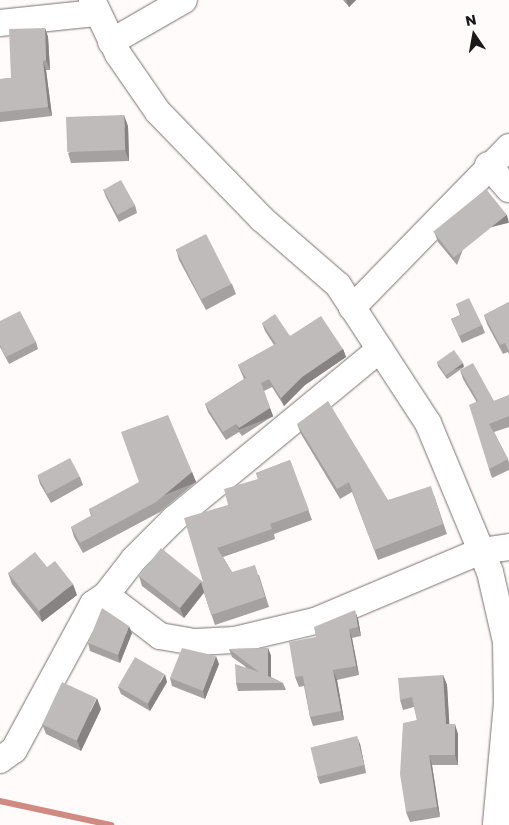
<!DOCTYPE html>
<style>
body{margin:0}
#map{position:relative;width:509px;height:825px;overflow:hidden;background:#fffbfa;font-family:Poppins,sans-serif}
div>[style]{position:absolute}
.stream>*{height:5.5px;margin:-2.75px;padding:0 2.75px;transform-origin:2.75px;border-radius:2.75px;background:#cf8a81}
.roads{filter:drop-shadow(0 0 1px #767271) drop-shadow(0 0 1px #767271)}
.minor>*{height:26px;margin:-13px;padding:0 13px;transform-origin:13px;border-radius:13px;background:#fff}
.wall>*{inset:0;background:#a4a1a0}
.shaded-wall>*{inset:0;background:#868382;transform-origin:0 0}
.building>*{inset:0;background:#bfbbba;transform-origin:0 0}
span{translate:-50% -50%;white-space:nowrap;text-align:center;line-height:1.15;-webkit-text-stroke:5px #fff;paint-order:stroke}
.north{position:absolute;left:449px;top:10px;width:50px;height:50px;-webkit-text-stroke:4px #fff;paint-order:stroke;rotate:348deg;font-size:14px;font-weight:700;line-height:20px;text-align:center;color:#1a1818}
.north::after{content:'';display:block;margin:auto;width:18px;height:22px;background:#1a1818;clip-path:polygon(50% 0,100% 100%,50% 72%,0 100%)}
</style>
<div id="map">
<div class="stream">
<i style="left:0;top:801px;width:114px;rotate:12.2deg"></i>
</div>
<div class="roads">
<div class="minor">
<i style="left:92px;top:0;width:60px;rotate:64.3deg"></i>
<i style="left:118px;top:54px;width:70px;rotate:55.4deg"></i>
<i style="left:158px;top:112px;width:149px;rotate:45.8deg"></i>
<i style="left:262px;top:219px;width:101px;rotate:41deg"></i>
<i style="left:338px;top:285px;width:165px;rotate:56.9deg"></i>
<i style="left:428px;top:423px;width:161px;rotate:67.4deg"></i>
<i style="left:490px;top:572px;width:72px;rotate:77.1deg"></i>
<i style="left:506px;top:642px;width:61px;rotate:89.1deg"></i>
<i style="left:507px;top:703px;width:122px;rotate:95.2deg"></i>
<i style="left:0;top:23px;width:96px;rotate:-6deg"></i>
<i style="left:111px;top:42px;width:84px;rotate:-29.9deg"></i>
<i style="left:488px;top:165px;width:32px;rotate:49deg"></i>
<i style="left:352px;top:308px;width:225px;rotate:-45.7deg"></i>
<i style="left:106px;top:595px;width:68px;rotate:37.2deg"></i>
<i style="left:160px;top:636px;width:36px;rotate:10deg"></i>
<i style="left:195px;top:642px;width:40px;rotate:-2.9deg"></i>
<i style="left:235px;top:640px;width:82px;rotate:-13.4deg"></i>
<i style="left:315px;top:621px;width:180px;rotate:-22.9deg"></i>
<i style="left:481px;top:551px;width:28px;rotate:-8deg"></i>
<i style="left:0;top:760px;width:17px;rotate:-36deg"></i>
<i style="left:14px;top:750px;width:166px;rotate:-61.6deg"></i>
<i style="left:93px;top:604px;width:16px;rotate:-35deg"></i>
<i style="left:106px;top:595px;width:46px;rotate:-52.1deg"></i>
<i style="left:134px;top:559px;width:57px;rotate:-45deg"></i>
<i style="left:174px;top:519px;width:267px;rotate:-39.5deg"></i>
</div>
</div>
<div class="wall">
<i style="clip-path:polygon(343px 0,356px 0,349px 7px)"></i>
<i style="clip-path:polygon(45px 28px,48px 37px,50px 70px,46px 70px,52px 116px,0 122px,0 79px,11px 78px)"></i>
<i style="clip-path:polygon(128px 126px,129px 161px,71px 163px,68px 153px)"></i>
<i style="clip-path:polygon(103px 189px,135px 205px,137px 213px,119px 222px,106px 197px)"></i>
<i style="clip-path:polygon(486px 189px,457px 265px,438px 242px,435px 234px)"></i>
<i style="clip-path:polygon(176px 249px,232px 284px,236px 294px,206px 310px,179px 260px)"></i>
<i style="clip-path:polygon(509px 302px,509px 354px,508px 352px,503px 354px,487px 324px,484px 315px)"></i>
<i style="clip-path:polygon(456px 304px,482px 325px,485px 333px,462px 343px,451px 319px,460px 315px)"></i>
<i style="clip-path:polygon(0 321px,36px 342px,38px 349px,9px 364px,0 347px)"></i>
<i style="clip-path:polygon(262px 323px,290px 336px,343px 349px,346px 357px,305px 385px,284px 406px,272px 387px,264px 391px,273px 416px,242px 436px,239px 432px,226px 440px,208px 412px,205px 404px,244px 379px,238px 365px,274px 345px,265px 331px)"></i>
<i style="clip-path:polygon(437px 362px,464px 367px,447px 379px,438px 366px)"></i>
<i style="clip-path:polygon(460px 370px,494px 401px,509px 395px,509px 427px,494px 432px,508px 459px,509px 463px,509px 470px,492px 478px,489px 469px,476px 401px,463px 379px)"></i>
<i style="clip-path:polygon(297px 424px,388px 500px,434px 495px,447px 534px,378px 560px,352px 492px,340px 499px,301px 434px)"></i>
<i style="clip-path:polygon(290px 460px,312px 520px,274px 534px,275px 539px,223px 557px,232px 572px,259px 575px,269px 607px,215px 625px,204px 593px,184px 618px,142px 586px,139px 576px,203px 582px,228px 505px,258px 479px,256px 473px)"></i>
<i style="clip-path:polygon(192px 472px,196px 482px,160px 512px,83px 553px,74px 537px,71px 527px,91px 516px,89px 509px)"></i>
<i style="clip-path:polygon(38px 477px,80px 477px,83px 485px,51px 503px,40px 484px)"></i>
<i style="clip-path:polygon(47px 567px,77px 595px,42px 622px,12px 584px,8px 573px)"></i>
<i style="clip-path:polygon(358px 619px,361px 636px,352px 638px,359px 675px,337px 680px,344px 720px,313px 726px,310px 717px,304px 686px,299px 687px,295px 677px,316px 637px)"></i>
<i style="clip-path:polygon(132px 633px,120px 663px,90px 651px,88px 643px)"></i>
<i style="clip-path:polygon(268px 648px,271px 656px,271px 677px,283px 683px,286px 690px,238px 691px,236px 683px,246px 667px,232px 657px,229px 649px)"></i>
<i style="clip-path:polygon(219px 664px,205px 699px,172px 686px,170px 678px)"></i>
<i style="clip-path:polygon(443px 675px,447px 685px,449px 724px,458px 734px,458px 765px,432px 765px,440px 817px,410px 822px,406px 812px,417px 720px,414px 707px,403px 710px,400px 700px)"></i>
<i style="clip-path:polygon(167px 682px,150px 711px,121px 694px,118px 687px)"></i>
<i style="clip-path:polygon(101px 709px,81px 751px,46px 734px,42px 724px)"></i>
<i style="clip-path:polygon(360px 744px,366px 773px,320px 784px,317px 776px)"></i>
</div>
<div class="shaded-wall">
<i style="clip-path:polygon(346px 0,356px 0,349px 7px)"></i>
<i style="clip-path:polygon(45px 28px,48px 37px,50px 70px,46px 60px)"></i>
<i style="clip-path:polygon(43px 61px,46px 70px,52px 116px,48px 107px)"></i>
<i style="clip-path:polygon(124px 115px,128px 126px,129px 161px,125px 150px)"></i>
<i style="left:507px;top:215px;width:8px;height:68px;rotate:76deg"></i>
<i style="clip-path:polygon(343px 349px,346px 357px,305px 385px,284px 406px,281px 398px,302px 377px)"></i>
<i style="left:463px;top:363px;width:4px;height:21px;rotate:76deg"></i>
<i style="left:270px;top:408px;width:9px;height:37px;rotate:69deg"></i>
<i style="left:192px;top:472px;width:11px;height:47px;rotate:68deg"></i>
<i style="clip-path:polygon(201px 582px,204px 592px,184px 618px,180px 608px)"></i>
<i style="clip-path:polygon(73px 584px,77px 595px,42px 622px,39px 611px)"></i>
<i style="clip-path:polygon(355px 610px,358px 619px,361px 636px,358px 627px)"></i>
<i style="clip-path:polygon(129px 626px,132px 633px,120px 663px,118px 655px)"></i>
<i style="clip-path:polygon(349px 629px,352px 638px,359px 675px,356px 666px)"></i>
<i style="clip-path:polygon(268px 648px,271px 656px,271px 684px,268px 676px)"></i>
<i style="clip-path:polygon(216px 656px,219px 664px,205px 699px,203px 691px)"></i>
<i style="clip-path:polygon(333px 670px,337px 680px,344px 720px,341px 711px)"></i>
<i style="clip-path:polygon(165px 674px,167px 682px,150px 711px,148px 704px)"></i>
<i style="clip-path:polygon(443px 675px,447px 685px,450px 734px,446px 724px)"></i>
<i style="clip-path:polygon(97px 698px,101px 709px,81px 751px,77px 740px)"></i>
<i style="clip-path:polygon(455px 724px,458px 734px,458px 765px,455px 755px)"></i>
<i style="clip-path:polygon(357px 736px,360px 744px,366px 773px,364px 765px)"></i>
<i style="clip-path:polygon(429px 755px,432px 765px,440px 817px,437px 807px)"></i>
</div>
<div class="building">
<i style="clip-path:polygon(45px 28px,46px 60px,43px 61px,48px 107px,0 112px,0 79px,11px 78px,9px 29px)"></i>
<i style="left:124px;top:115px;width:35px;height:58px;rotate:88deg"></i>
<i style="left:121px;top:180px;width:29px;height:20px;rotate:61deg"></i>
<i style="left:486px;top:189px;width:33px;height:68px;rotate:51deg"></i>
<i style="left:206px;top:234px;width:56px;height:34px;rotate:63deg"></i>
<i style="clip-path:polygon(469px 298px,482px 325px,459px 336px,451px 319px,461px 315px,456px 304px)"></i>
<i style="clip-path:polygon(509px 302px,509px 352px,505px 343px,500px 345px,484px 315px)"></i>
<i style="clip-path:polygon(20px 311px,36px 342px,6px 357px,0 345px,0 321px)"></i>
<i style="clip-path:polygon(275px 314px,290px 336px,321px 316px,343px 349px,302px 377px,281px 398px,269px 379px,261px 383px,270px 408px,239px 428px,236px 424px,223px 432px,205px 404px,246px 378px,238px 365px,276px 344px,262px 323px)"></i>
<i style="left:454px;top:350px;width:16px;height:21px;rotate:55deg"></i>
<i style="clip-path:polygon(473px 363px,494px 401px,509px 395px,509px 416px,489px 424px,508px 459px,489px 469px,469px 405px,478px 401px,481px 406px,460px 370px)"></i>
<i style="clip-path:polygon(328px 401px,388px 500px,431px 486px,443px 524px,374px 550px,349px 482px,337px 489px,297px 424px)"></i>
<i style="clip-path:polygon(168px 415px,192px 472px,156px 502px,80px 543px,71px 527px,92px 515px,89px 509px,139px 482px,121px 432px)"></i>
<i style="left:70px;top:458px;width:21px;height:37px;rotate:62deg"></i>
<i style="clip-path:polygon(290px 460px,309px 510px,270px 524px,272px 529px,217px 548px,232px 572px,255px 565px,265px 597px,211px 615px,201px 582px,180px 608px,139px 576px,161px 548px,203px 582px,184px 518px,228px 505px,224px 489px,258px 479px,256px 473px)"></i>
<i style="clip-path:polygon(35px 552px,47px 567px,55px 561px,73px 584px,39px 611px,8px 573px)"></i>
<i style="clip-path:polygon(102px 608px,129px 626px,118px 655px,88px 643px)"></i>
<i style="clip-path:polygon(355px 610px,358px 627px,349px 629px,356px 666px,333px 670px,341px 711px,310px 717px,303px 676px,295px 677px,289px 642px,316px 637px,314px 627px)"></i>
<i style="clip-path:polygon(182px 648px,216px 656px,203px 691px,170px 678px)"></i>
<i style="clip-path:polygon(268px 648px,268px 676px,283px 683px,236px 683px,235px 664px,259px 672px,229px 649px)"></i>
<i style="left:135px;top:657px;width:34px;height:34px;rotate:30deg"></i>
<i style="clip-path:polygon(443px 675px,446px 724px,455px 724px,455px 755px,429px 755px,437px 807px,406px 812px,400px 774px,403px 723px,417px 720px,412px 697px,400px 700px,398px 678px)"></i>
<i style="left:62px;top:682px;width:38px;height:47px;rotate:25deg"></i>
<i style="left:357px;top:736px;width:30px;height:48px;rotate:76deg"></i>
</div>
<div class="north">N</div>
</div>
